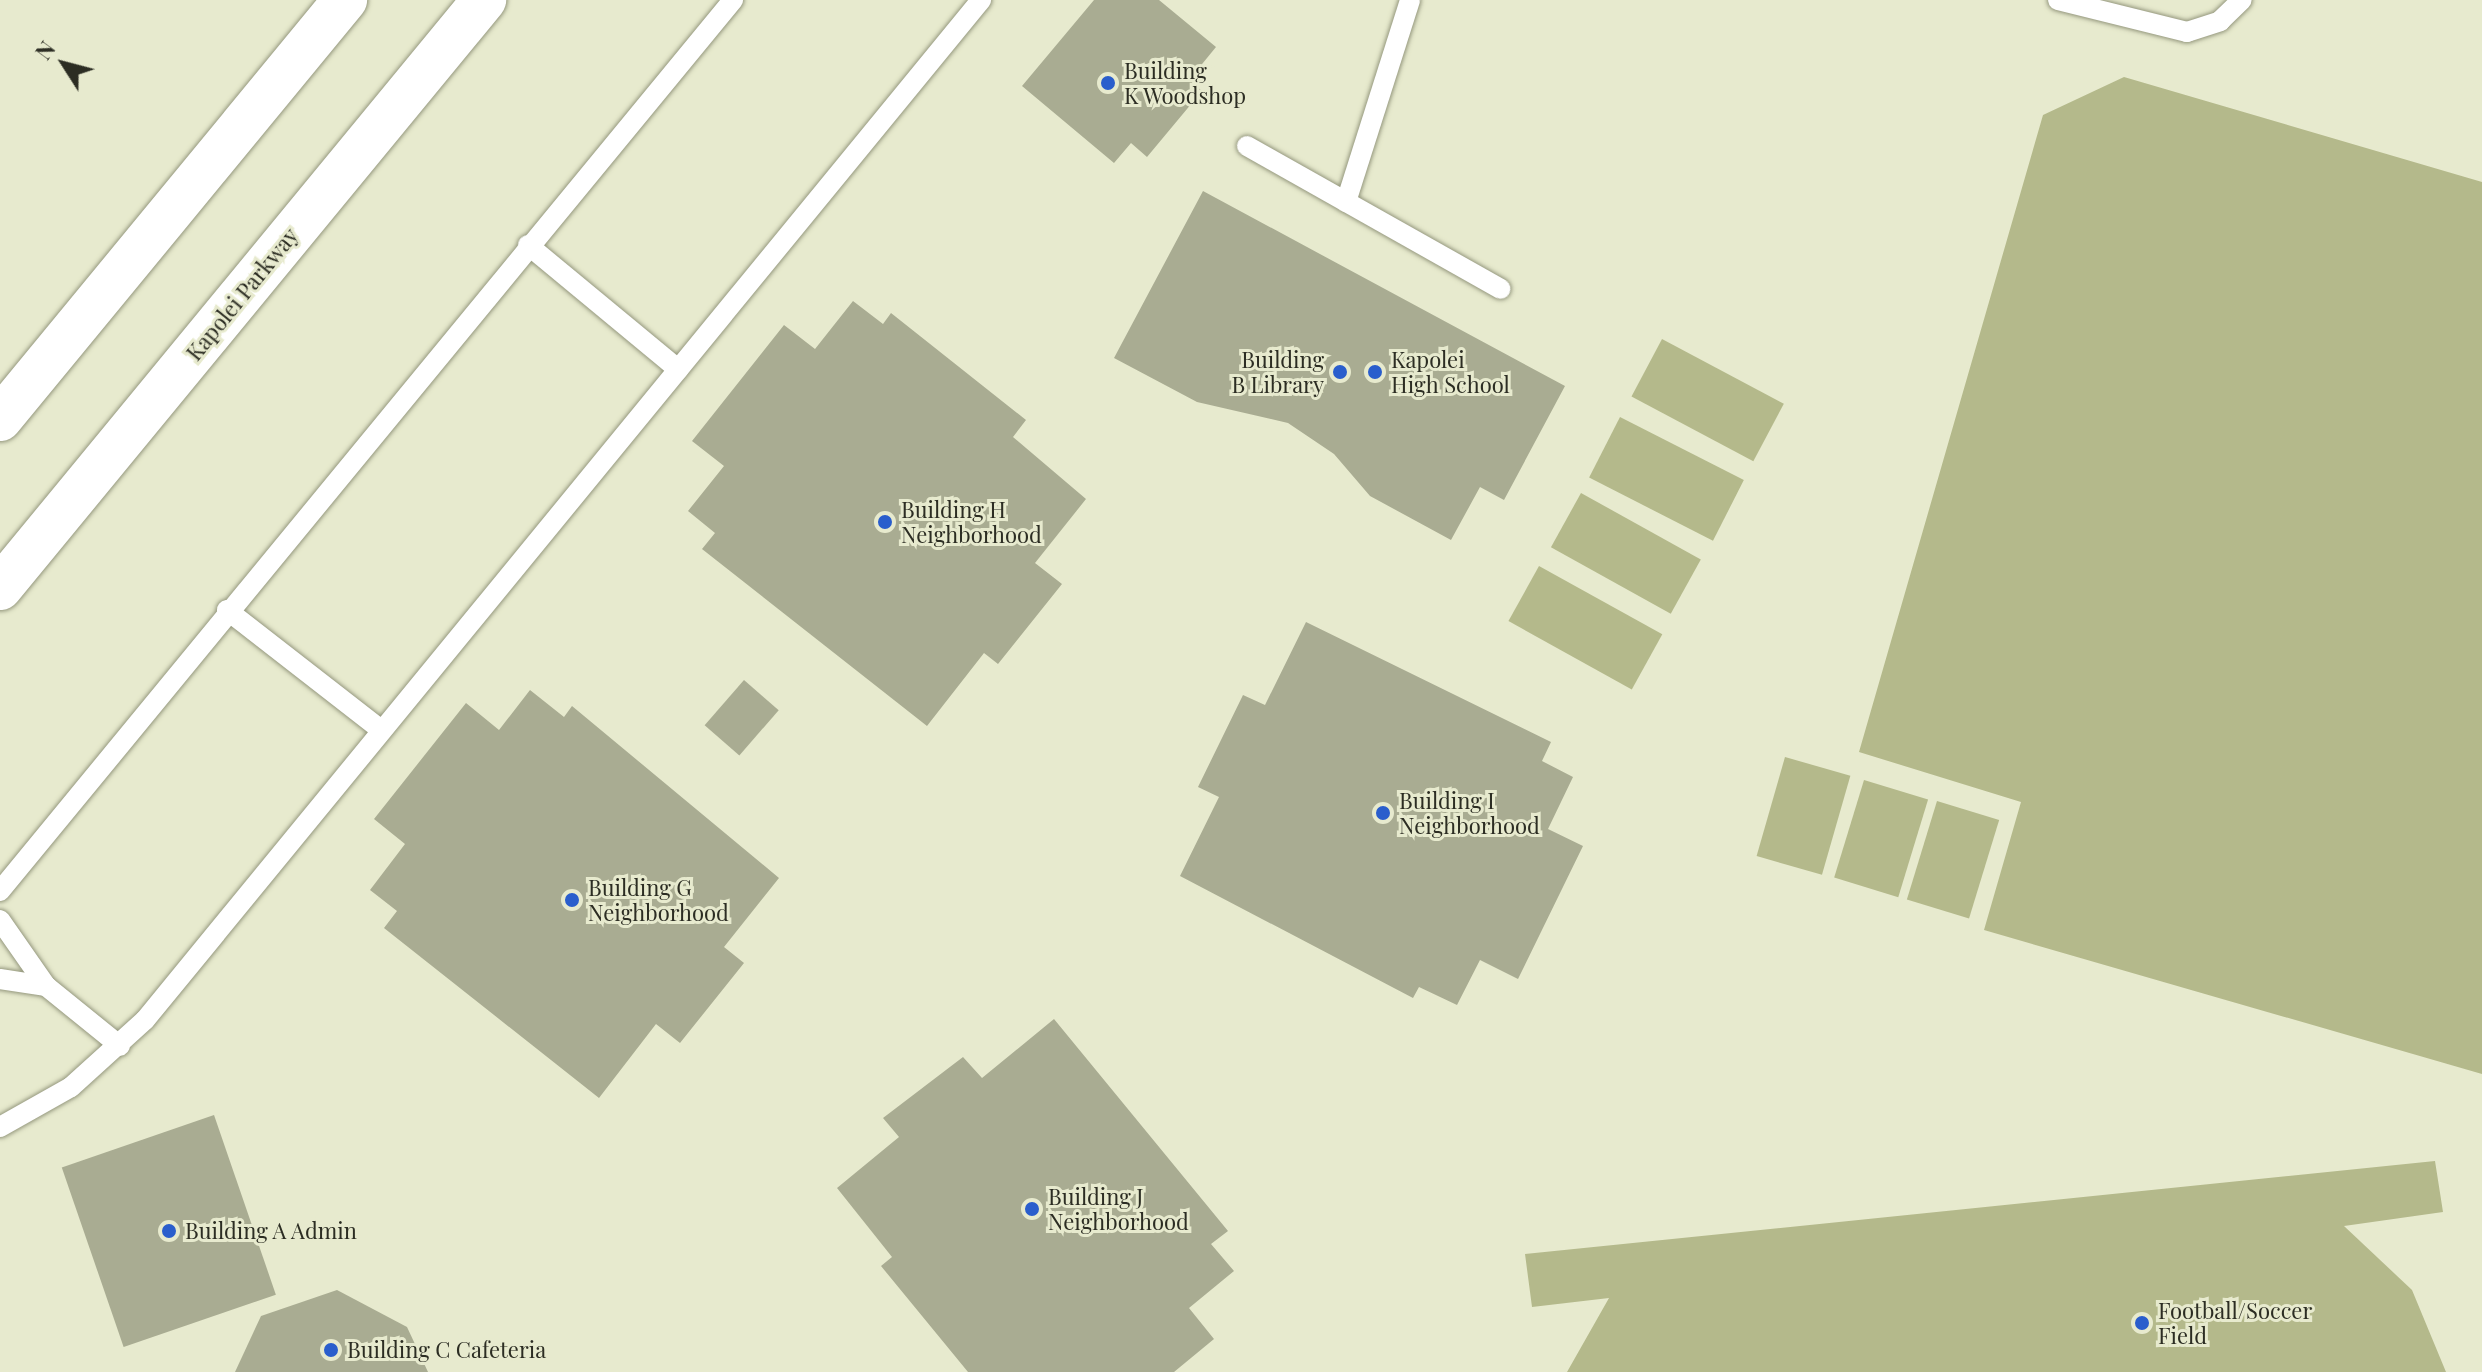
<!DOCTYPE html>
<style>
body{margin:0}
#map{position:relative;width:2482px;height:1372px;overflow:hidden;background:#e7eace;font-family:"Playfair Display",serif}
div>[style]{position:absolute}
.green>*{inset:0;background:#b4b98b;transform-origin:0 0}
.building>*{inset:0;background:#a9ac92;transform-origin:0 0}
.roads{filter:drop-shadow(0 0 2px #95987e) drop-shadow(0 0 2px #95987e)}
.lane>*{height:20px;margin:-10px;padding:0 10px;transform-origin:10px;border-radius:10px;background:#fff}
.secondary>*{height:44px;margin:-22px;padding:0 22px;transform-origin:22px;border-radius:22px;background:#fff}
.dots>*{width:22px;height:22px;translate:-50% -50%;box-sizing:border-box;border:4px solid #e7eace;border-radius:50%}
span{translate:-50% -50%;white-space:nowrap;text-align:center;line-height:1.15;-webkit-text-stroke:6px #e7eace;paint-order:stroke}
.poi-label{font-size:22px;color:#2c2d23}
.left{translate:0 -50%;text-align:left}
.right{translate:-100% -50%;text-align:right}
.street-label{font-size:22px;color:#2c2d23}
.north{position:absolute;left:24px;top:24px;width:80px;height:80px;-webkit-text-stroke:6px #e7eace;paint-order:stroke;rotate:306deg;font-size:22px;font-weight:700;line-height:32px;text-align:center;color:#2c2d23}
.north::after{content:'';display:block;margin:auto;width:28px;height:36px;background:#2c2d23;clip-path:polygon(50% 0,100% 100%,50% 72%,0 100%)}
</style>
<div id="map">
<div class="green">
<i style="clip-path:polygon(2124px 77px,2482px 182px,2482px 1074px,1984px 930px,2021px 802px,1859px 752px,2043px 115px)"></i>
<i style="left:1662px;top:339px;width:138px;height:65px;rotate:28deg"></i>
<i style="left:1620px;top:417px;width:139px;height:68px;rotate:27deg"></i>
<i style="left:1581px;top:493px;width:137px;height:62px;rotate:29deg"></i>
<i style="left:1539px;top:566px;width:141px;height:63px;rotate:29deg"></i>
<i style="left:1785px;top:757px;width:68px;height:103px;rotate:16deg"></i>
<i style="left:1864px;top:780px;width:67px;height:102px;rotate:17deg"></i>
<i style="left:1937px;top:801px;width:65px;height:103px;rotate:17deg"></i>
<i style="clip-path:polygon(2435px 1161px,2443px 1212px,2344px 1226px,2412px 1290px,2446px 1372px,1567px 1372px,1609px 1298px,1532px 1307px,1525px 1254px)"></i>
</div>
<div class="building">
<i style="clip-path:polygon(1094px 0,1159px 0,1216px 47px,1189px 80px,1202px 91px,1147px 157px,1131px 143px,1114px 163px,1022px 86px)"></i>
<i style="clip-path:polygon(1203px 191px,1565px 386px,1504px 500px,1480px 487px,1451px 540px,1370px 496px,1334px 454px,1288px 423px,1197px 402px,1114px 358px)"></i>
<i style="clip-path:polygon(853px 301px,883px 324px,891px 313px,1026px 420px,1013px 437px,1086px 499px,1035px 563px,1062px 584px,998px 664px,984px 653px,927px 726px,702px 549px,715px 533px,688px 511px,724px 466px,692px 441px,784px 325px,815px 349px)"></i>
<i style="clip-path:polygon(1306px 622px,1551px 742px,1542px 761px,1573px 777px,1548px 829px,1583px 846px,1518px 979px,1480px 960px,1457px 1005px,1419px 987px,1413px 998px,1180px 876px,1219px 797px,1198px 787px,1243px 695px,1265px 705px)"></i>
<i style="left:744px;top:680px;width:46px;height:60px;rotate:41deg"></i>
<i style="clip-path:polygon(530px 690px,564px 717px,572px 706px,779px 878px,724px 947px,744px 963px,680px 1043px,656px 1024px,599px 1098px,384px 928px,397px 911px,370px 890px,405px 844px,374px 819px,466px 703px,499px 730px)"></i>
<i style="clip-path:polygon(1054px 1019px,1228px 1231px,1211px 1244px,1234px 1271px,1189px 1308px,1214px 1339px,1174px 1372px,968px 1372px,881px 1266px,892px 1257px,837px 1188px,899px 1137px,883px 1118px,963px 1057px,982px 1078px)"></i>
<i style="left:214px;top:1115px;width:190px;height:161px;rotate:71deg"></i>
<i style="clip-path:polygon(337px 1290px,407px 1327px,428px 1372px,235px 1372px,261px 1316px)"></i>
</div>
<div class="roads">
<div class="lane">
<i style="left:2058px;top:0;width:133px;rotate:13.9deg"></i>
<i style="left:2187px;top:32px;width:35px;rotate:-18deg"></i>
<i style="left:2220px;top:21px;width:30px;rotate:-44deg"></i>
<i style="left:1247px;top:146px;width:291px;rotate:29.4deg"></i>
<i style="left:1346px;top:202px;width:212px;rotate:-72.4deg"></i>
<i style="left:528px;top:245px;width:195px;rotate:39.6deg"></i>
<i style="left:227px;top:610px;width:194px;rotate:37.9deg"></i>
<i style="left:0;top:891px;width:1154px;rotate:-50.56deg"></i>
<i style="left:0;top:920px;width:80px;rotate:55.1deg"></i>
<i style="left:46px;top:986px;width:95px;rotate:39deg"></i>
<i style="left:0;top:979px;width:47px;rotate:8.7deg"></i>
<i style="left:0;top:1127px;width:81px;rotate:-29.4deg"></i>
<i style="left:71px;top:1087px;width:100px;rotate:-42.2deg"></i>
<i style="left:145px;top:1020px;width:1319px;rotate:-50.66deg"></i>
</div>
<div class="secondary">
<i style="left:0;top:419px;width:543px;rotate:-50.53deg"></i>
<i style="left:0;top:588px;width:762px;rotate:-50.54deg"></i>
</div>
</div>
<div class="dots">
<i style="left:1108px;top:83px;background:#2a5ecc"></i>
<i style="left:1340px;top:372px;background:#2a5ecc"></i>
<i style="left:1375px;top:372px;background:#2a5ecc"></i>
<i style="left:885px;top:522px;background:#2a5ecc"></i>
<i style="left:1383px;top:813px;background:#2a5ecc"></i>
<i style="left:572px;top:900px;background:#2a5ecc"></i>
<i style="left:1032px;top:1209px;background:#2a5ecc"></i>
<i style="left:169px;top:1231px;background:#2a5ecc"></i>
<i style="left:2142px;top:1323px;background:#2a5ecc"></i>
<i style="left:331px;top:1350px;background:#2a5ecc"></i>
</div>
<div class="poi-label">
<span class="left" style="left:1124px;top:83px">Building<br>K Woodshop</span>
<span class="right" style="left:1324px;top:372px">Building<br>B Library</span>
<span class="left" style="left:1391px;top:372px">Kapolei<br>High School</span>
<span class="left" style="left:901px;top:522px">Building H<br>Neighborhood</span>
<span class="left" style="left:1399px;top:813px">Building I<br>Neighborhood</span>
<span class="left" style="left:588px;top:900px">Building G<br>Neighborhood</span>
<span class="left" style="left:1048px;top:1209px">Building J<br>Neighborhood</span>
<span class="left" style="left:185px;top:1231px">Building A Admin</span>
<span class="left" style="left:2158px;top:1323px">Football/Soccer<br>Field</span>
<span class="left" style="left:347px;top:1350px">Building C Cafeteria</span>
</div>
<div class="street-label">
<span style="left:242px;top:294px;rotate:-51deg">Kapolei Parkway</span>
</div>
<div class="north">N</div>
</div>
